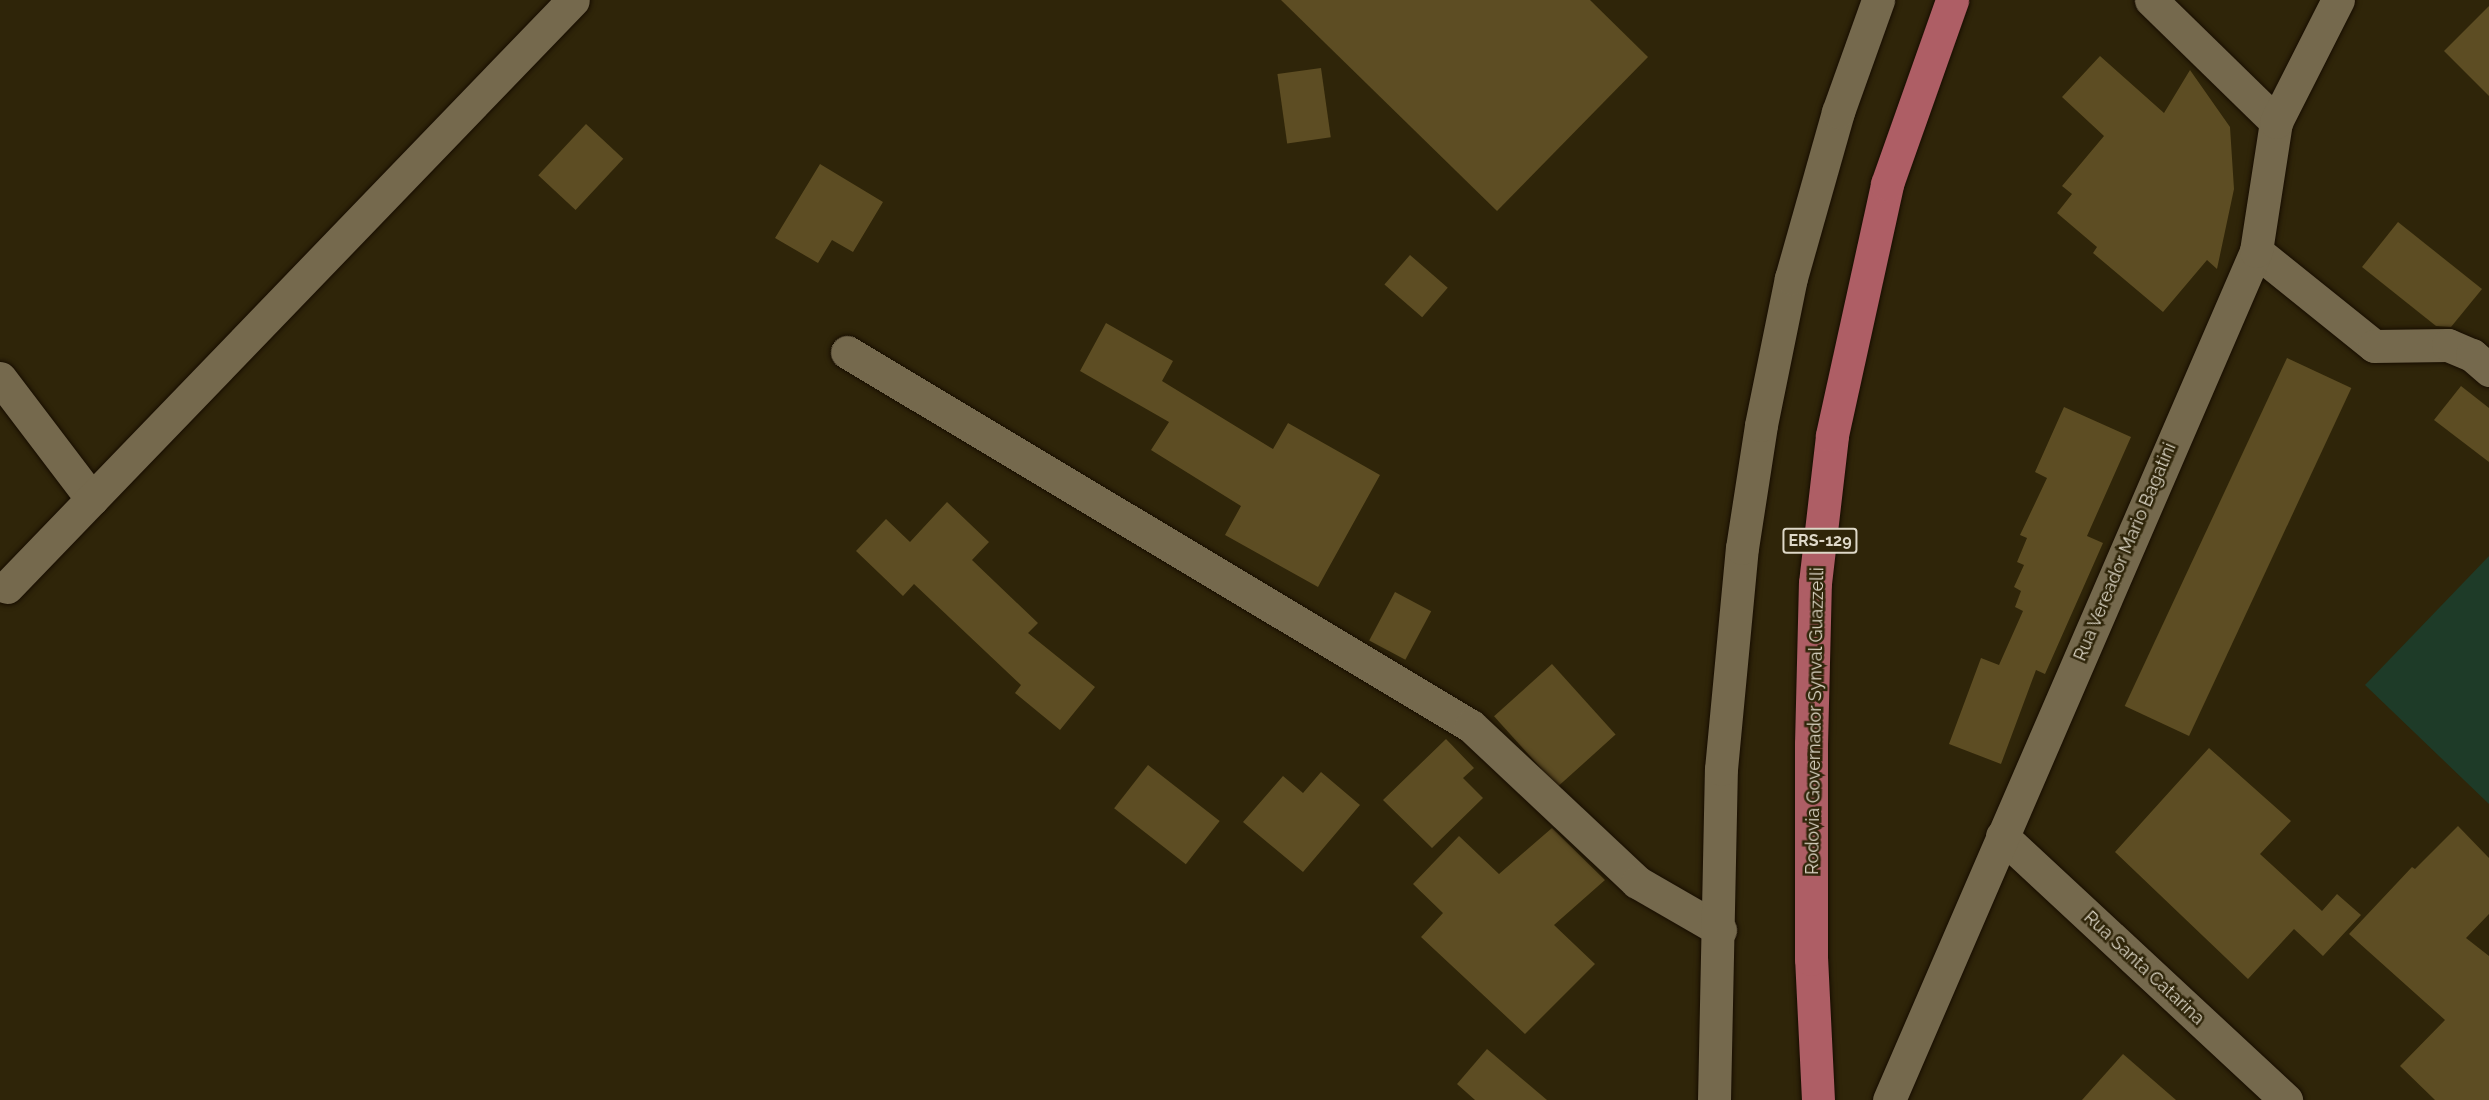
<!DOCTYPE html>
<style>
body{margin:0}
#map{position:relative;width:2489px;height:1100px;overflow:hidden;background:#2f2509;font-family:Raleway,sans-serif}
div>[style]{position:absolute}
.green>*{inset:0;background:#1e3b28}
.building>*{inset:0;background:#5d4d23;transform-origin:0 0}
.roads{filter:drop-shadow(0 0 2px #170d00) drop-shadow(0 0 2px #170d00)}
.minor>*{height:33px;margin:-16.5px;padding:0 16.5px;transform-origin:16.5px;border-radius:16.5px;background:#75694d}
.primary>*{height:33px;margin:-16.5px;padding:0 16.5px;transform-origin:16.5px;border-radius:16.5px;background:#ae5e65}
span{translate:-50% -50%;white-space:nowrap;text-align:center;line-height:1.15;-webkit-text-stroke:5px #2f2509;paint-order:stroke}
.shield-label span{padding:2px 4px;background:#2f2509;border:2px solid;border-radius:4px;-webkit-text-stroke-width:0}
.shield-label{font-size:16px;color:#ded8c8;font-weight:700}
.street-label{font-size:18px;color:#ded8c8}
</style>
<div id="map">
<div class="green">
<i style="clip-path:polygon(2489px 556px,2489px 804px,2365px 685px)"></i>
</div>
<div class="building">
<i style="clip-path:polygon(1281px 0,1590px 0,1648px 57px,1497px 211px)"></i>
<i style="clip-path:polygon(2489px 6px,2489px 96px,2444px 51px)"></i>
<i style="clip-path:polygon(2100px 56px,2164px 113px,2190px 70px,2230px 127px,2234px 189px,2217px 269px,2207px 260px,2163px 312px,2093px 253px,2097px 247px,2057px 213px,2072px 194px,2062px 186px,2104px 136px,2062px 97px)"></i>
<i style="left:1321px;top:68px;width:70px;height:44px;rotate:82deg"></i>
<i style="left:586px;top:124px;width:51px;height:70px;rotate:43deg"></i>
<i style="clip-path:polygon(820px 164px,883px 202px,853px 252px,832px 240px,818px 263px,775px 238px)"></i>
<i style="clip-path:polygon(2398px 222px,2482px 289px,2451px 327px,2436px 326px,2362px 267px)"></i>
<i style="left:1410px;top:255px;width:50px;height:39px;rotate:41deg"></i>
<i style="clip-path:polygon(1106px 323px,1173px 361px,1162px 381px,1273px 449px,1288px 423px,1380px 475px,1318px 587px,1225px 535px,1241px 506px,1151px 450px,1169px 422px,1080px 371px)"></i>
<i style="left:2287px;top:358px;width:71px;height:384px;rotate:25deg"></i>
<i style="clip-path:polygon(2461px 386px,2489px 408px,2489px 462px,2434px 420px)"></i>
<i style="clip-path:polygon(2064px 407px,2131px 437px,2087px 536px,2103px 543px,2045px 674px,2036px 670px,2001px 764px,1949px 744px,1981px 658px,1999px 665px,2023px 611px,2015px 607px,2021px 591px,2014px 587px,2024px 565px,2017px 562px,2027px 538px,2020px 535px,2047px 478px,2035px 472px)"></i>
<i style="clip-path:polygon(947px 502px,989px 542px,972px 560px,1038px 623px,1028px 633px,1095px 687px,1060px 730px,1015px 693px,1021px 685px,914px 584px,903px 596px,856px 551px,886px 519px,910px 542px)"></i>
<i style="left:1395px;top:592px;width:41px;height:55px;rotate:28deg"></i>
<i style="left:1552px;top:664px;width:95px;height:78px;rotate:48deg"></i>
<i style="clip-path:polygon(1446px 739px,1474px 768px,1463px 778px,1483px 798px,1432px 848px,1383px 800px)"></i>
<i style="clip-path:polygon(2209px 748px,2291px 821px,2260px 854px,2322px 911px,2337px 894px,2361px 915px,2323px 956px,2294px 929px,2248px 979px,2115px 852px)"></i>
<i style="left:1148px;top:765px;width:91px;height:55px;rotate:38deg"></i>
<i style="clip-path:polygon(1321px 772px,1360px 805px,1303px 872px,1243px 822px,1283px 776px,1303px 793px)"></i>
<i style="clip-path:polygon(2458px 826px,2489px 858px,2489px 914px,2466px 938px,2489px 956px,2489px 1100px,2435px 1100px,2400px 1066px,2445px 1020px,2349px 934px,2412px 867px,2415px 869px)"></i>
<i style="clip-path:polygon(1552px 828px,1605px 880px,1554px 925px,1595px 964px,1525px 1034px,1421px 937px,1443px 913px,1413px 884px,1459px 836px,1499px 874px)"></i>
<i style="clip-path:polygon(1487px 1049px,1547px 1100px,1475px 1100px,1457px 1084px)"></i>
<i style="clip-path:polygon(2123px 1054px,2176px 1100px,2082px 1100px)"></i>
</div>
<div class="roads">
<div class="minor">
<i style="left:2151px;top:0;width:175px;rotate:44.3deg"></i>
<i style="left:2256px;top:251px;width:151px;rotate:38.8deg"></i>
<i style="left:2374px;top:346px;width:74px;rotate:-0.8deg"></i>
<i style="left:2448px;top:345px;width:26px;rotate:23deg"></i>
<i style="left:2472px;top:355px;width:23px;rotate:41deg"></i>
<i style="left:847px;top:352px;width:727px;rotate:30.94deg"></i>
<i style="left:1471px;top:726px;width:228px;rotate:43.2deg"></i>
<i style="left:1637px;top:882px;width:96px;rotate:30deg"></i>
<i style="left:0;top:378px;width:152px;rotate:52.8deg"></i>
<i style="left:7px;top:587px;width:815px;rotate:-46.04deg"></i>
<i style="left:2002px;top:836px;width:388px;rotate:42.9deg"></i>
<i style="left:1714px;top:1100px;width:331px;rotate:-88.8deg"></i>
<i style="left:1721px;top:769px;width:222px;rotate:-84.6deg"></i>
<i style="left:1742px;top:548px;width:124px;rotate:-81.2deg"></i>
<i style="left:1761px;top:425px;width:150px;rotate:-78.5deg"></i>
<i style="left:1791px;top:278px;width:173px;rotate:-74.2deg"></i>
<i style="left:1838px;top:112px;width:119px;rotate:-70.3deg"></i>
<i style="left:1889px;top:1100px;width:925px;rotate:-66.62deg"></i>
<i style="left:2256px;top:251px;width:131px;rotate:-81.2deg"></i>
<i style="left:2276px;top:122px;width:137px;rotate:-63.1deg"></i>
</div>
<div class="primary">
<i style="left:1818px;top:1100px;width:141px;rotate:-92.8deg"></i>
<i style="left:1811px;top:959px;width:215px;rotate:-90deg"></i>
<i style="left:1811px;top:744px;width:161px;rotate:-88.6deg"></i>
<i style="left:1815px;top:583px;width:149px;rotate:-83.4deg"></i>
<i style="left:1832px;top:435px;width:257px;rotate:-77.6deg"></i>
<i style="left:1887px;top:184px;width:195px;rotate:-70.5deg"></i>
</div>
</div>
<div class="shield-label">
<span style="left:1820px;top:541px">ERS-129</span>
</div>
<div class="street-label">
<span style="left:2125px;top:552px;rotate:-67deg">Rua Vereador Mario Bagatini</span>
<span style="left:1815px;top:721px;rotate:-89deg">Rodovia Governador Synval Guazzelli</span>
<span style="left:2144px;top:968px;rotate:43deg">Rua Santa Catarina</span>
</div>
</div>
